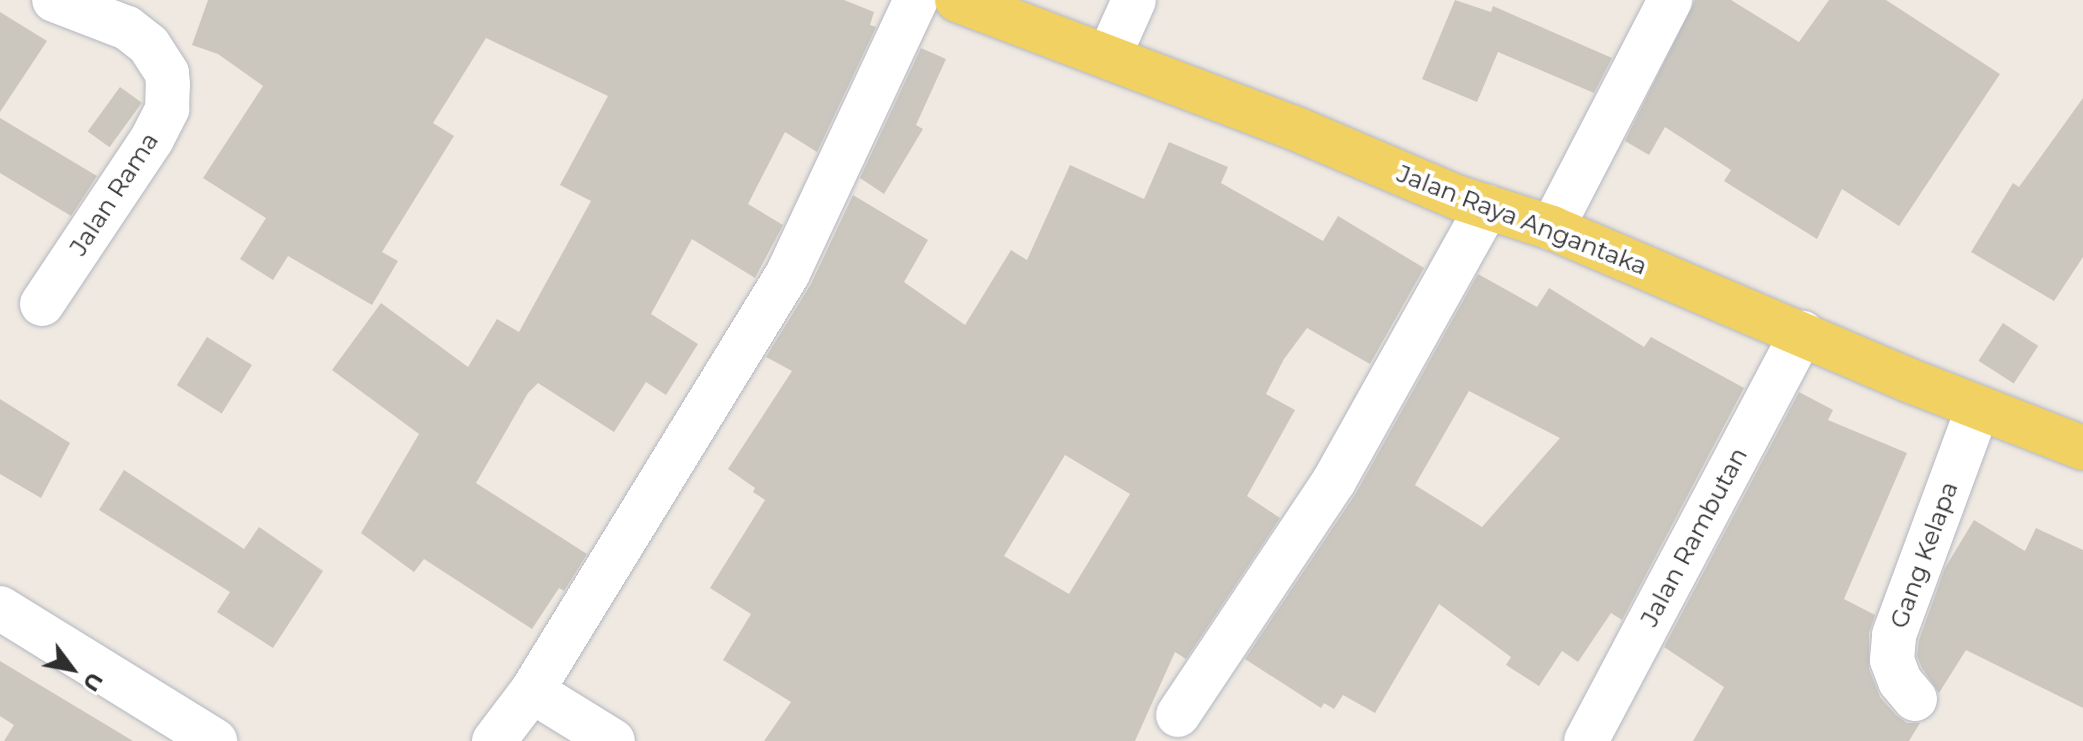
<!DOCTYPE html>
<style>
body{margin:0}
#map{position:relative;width:2083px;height:741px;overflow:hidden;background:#efe9e1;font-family:Montserrat,sans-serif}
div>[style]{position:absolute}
.building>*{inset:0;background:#cbc7bf;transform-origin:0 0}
.roads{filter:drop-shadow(0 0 2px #b4b7c1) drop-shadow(0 0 2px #b4b7c1)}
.minor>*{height:44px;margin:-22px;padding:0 22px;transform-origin:22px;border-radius:22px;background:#fff}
.major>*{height:44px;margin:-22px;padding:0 22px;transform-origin:22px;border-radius:22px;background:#f2d163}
span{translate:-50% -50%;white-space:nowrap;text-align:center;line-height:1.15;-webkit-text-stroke:8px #fff;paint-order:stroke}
.street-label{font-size:24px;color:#2e2e2e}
.north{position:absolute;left:32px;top:629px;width:80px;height:80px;-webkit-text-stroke:6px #fff;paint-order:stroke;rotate:122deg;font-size:22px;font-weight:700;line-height:32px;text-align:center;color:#2e2e2e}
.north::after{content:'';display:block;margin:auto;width:28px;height:36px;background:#2e2e2e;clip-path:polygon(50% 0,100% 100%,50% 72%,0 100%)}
</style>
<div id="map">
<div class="building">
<i style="clip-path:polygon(208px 0,844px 0,874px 12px,870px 25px,876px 27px,817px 152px,785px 132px,748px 204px,783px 225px,755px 278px,692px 239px,651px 314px,698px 344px,666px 395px,646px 382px,614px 432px,538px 383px,528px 393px,476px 483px,587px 554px,564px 591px,559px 588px,532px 629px,424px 559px,414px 572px,361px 533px,419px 434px,332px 370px,381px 303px,468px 367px,497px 319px,519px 332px,591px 201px,560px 185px,608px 96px,486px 38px,433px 123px,454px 136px,382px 252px,398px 261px,372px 305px,288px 256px,273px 280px,240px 259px,266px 218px,203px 178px,263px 86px,218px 54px,192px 45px)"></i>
<i style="clip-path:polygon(1455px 0,1491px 12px,1493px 6px,1612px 58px,1594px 93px,1498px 52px,1477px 102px,1422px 79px)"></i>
<i style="clip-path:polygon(1695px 0,1731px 0,1799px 42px,1829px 0,1886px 0,2000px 74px,1899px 226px,1842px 189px,1817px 239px,1724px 181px,1731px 170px,1665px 127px,1649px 155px,1625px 141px)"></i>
<i style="clip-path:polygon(0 12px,47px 41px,0 112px)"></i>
<i style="clip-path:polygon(921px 48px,946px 59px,916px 125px,923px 129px,884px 194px,860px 178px)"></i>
<i style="left:120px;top:87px;width:27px;height:55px;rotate:36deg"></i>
<i style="clip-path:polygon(2083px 98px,2083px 257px,2054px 301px,1971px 252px,2013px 183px,2019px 187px)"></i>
<i style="clip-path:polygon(0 118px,97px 176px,71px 216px,0 173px)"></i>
<i style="clip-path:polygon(evenodd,1169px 142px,1228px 167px,1221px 183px,1323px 241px,1338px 216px,1424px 268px,1370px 364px,1307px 328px,1284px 359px,1266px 394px,1295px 410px,1247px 496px,1280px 518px,1186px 659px,1175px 652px,1135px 741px,764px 741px,791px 702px,723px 660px,751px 614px,710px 588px,765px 500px,753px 492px,755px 488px,728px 469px,792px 371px,766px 357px,811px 284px,853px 195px,928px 240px,904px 282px,965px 325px,1011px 250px,1027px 260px,1070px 165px,1144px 199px,1169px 142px,1065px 455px,1130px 494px,1069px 594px,1004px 556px,1065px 455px)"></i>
<i style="clip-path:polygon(evenodd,1478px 274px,1537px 307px,1549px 288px,1644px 347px,1651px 337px,1744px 388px,1622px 620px,1611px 613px,1578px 662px,1562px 651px,1539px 686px,1506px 665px,1511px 657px,1439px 604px,1375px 713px,1343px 695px,1334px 709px,1324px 703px,1321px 708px,1245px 659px,1356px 493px,1478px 274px,1469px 391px,1560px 438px,1482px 527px,1415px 485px,1469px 391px)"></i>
<i style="left:2003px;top:323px;width:42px;height:45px;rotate:33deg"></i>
<i style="left:207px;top:337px;width:53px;height:57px;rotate:32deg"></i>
<i style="clip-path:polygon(1799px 392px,1833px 410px,1828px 420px,1907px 453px,1844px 599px,1875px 615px,1869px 633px,1869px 669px,1880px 697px,1896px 715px,1907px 723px,1920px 723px,1909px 741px,1693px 741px,1724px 687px,1664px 647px)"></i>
<i style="clip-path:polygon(0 399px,70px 443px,41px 498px,0 474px)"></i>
<i style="clip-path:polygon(124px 470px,244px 549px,259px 527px,323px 571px,273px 648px,217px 612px,230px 592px,99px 510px)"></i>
<i style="clip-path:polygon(1974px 520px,2025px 551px,2036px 528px,2083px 550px,2083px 708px,1966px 650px,1939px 693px,1922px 668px,1917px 656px,1919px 640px,1945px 568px)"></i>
<i style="clip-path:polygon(0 661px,133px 741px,4px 741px,14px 725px,0 716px)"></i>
</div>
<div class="roads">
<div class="minor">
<i style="left:1109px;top:56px;width:61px;rotate:-65.9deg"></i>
<i style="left:1552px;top:228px;width:257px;rotate:-62.6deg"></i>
<i style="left:42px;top:304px;width:198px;rotate:-56.3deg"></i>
<i style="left:152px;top:139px;width:34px;rotate:-63deg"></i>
<i style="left:167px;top:109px;width:24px;rotate:-88deg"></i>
<i style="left:168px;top:85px;width:12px;rotate:-95deg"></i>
<i style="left:167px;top:73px;width:33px;rotate:-123deg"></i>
<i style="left:149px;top:45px;width:28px;rotate:-142deg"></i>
<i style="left:127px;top:28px;width:78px;rotate:-159deg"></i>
<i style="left:0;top:608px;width:253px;rotate:31.7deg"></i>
<i style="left:532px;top:691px;width:95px;rotate:31.7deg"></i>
<i style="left:1915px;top:699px;width:23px;rotate:-130deg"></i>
<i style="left:1900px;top:681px;width:22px;rotate:-111deg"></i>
<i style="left:1892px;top:660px;width:25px;rotate:-85deg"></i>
<i style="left:1894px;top:635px;width:242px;rotate:-69.7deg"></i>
<i style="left:1178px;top:715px;width:281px;rotate:-56.3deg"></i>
<i style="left:1334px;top:481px;width:314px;rotate:-60.8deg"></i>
<i style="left:494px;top:741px;width:63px;rotate:-52.8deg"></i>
<i style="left:532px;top:691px;width:490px;rotate:-58.5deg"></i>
<i style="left:788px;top:273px;width:302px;rotate:-64.9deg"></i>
<i style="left:1586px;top:741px;width:462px;rotate:-62.1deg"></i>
</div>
<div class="major">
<i style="left:957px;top:0;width:366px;rotate:20.8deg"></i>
<i style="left:1299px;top:130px;width:171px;rotate:23.1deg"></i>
<i style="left:1456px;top:197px;width:101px;rotate:17.9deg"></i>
<i style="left:1552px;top:228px;width:387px;rotate:23.1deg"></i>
<i style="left:1908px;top:380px;width:188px;rotate:21.2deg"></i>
</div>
</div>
<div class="street-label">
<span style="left:114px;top:194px;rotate:-57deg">Jalan Rama</span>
<span style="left:1522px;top:220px;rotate:21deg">Jalan Raya Angantaka</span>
<span style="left:1694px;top:537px;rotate:-62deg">Jalan Rambutan</span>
<span style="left:1924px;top:555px;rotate:-70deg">Gang Kelapa</span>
</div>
<div class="north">U</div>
</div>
